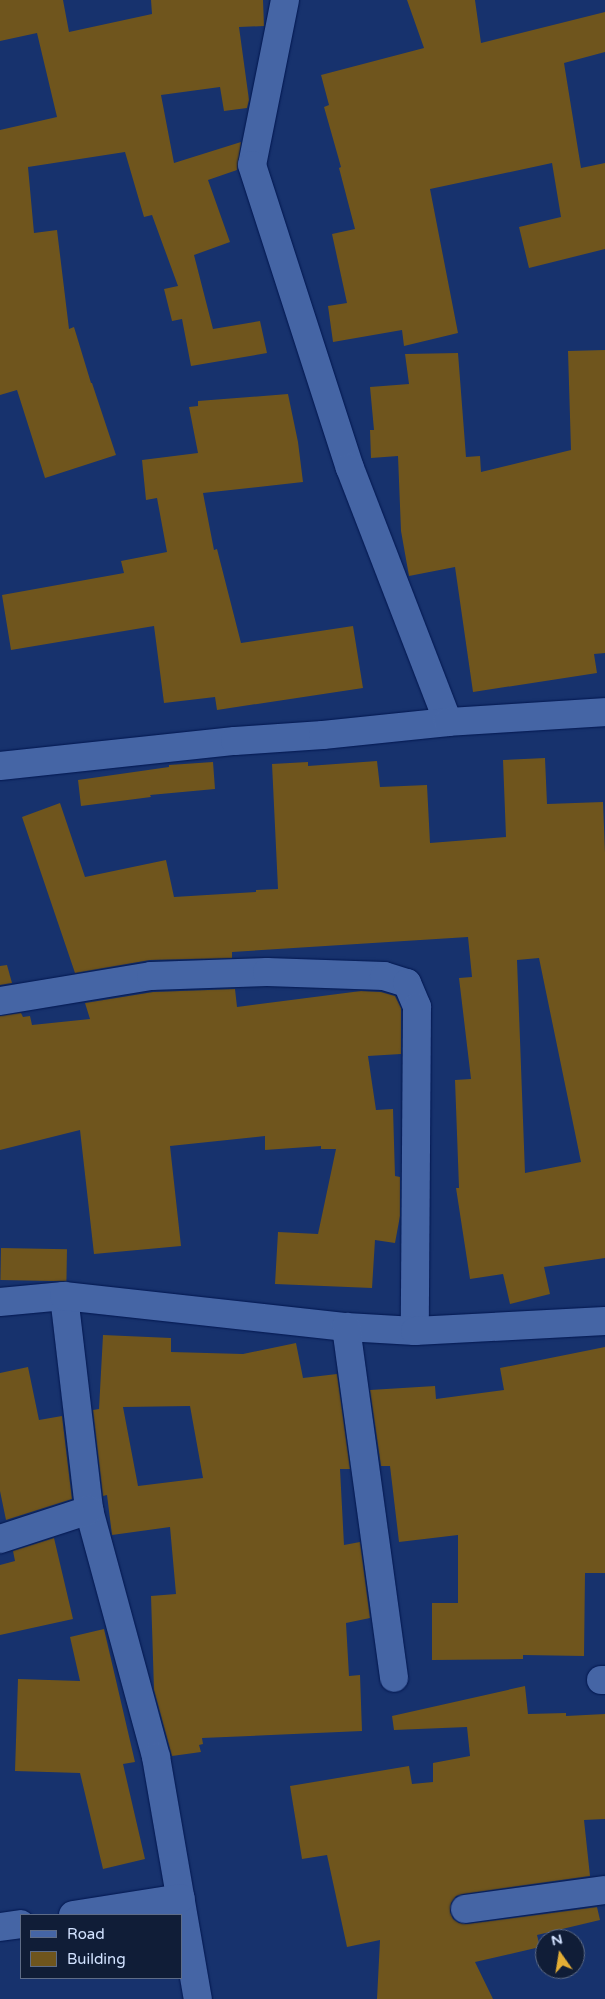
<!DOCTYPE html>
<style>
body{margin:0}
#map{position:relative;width:605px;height:1999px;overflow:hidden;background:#17326d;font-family:"Varela Round",sans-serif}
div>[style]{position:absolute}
.building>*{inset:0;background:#6f551d;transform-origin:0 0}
.roads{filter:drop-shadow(0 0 1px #021750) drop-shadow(0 0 1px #021750)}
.minor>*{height:28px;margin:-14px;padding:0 14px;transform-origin:14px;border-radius:14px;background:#4565a5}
span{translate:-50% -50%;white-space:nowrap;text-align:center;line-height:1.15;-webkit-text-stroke:4.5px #101d37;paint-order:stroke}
.legend{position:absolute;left:20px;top:1914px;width:162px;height:65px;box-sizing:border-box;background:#101d37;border:1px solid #5e6c87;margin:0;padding:6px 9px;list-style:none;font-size:15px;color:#d2e2ff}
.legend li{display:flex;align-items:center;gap:10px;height:25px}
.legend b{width:25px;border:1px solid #5e6c87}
.north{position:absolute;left:535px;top:1929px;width:50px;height:50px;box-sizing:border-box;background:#101d37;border:1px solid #5e6c87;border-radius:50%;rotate:347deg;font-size:14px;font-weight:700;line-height:20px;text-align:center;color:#d2e2ff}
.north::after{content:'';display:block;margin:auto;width:18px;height:22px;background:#e4ae35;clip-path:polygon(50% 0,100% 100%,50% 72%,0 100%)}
</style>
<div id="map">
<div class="building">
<i style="clip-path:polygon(0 0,63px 0,69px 32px,152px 14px,151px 0,263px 0,264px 26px,239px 27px,249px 100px,247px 108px,224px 111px,220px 87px,161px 95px,174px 163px,241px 142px,237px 170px,208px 180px,230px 242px,194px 255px,213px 329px,260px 321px,267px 353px,191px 366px,182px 319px,172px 321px,164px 289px,178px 286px,152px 215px,144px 217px,125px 152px,28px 167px,34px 233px,57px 230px,69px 329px,74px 327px,91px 383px,92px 383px,116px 455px,45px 478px,17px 390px,0 395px,0 130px,57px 117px,37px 33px,0 41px)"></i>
<i style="clip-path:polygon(407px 0,475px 0,481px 43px,605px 12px,605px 52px,564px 63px,581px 168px,605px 163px,605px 249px,529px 268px,519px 227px,561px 217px,552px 163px,430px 189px,458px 333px,404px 346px,402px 330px,333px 342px,328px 306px,347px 303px,332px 234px,355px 229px,339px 168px,341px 167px,324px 107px,329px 105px,321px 75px,424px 48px)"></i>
<i style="clip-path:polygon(605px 350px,605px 653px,594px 654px,597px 673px,473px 692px,455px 567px,409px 576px,401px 531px,398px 456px,371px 458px,370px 430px,374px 430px,370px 387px,409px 384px,405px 354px,458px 353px,466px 457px,480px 456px,481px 472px,571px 450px,568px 351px)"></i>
<i style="clip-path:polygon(288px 394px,298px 442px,303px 482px,203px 493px,214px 550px,217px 549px,241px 643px,353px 626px,363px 688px,217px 710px,215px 697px,164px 703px,154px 626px,11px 650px,2px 595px,124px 573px,121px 561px,167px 552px,157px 498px,146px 500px,142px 460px,198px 453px,189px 407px,198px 406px,198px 401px)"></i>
<i style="clip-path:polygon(evenodd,545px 758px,547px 804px,603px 802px,605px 853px,605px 1258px,544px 1267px,550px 1294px,510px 1304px,503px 1274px,470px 1279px,456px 1188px,459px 1188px,455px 1080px,471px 1079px,459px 978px,472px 977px,468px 937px,232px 952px,232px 958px,150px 960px,75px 973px,22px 817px,60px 803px,85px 877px,166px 860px,174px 897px,256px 892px,256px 890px,278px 889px,272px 764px,308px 762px,308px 766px,377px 761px,380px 787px,427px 785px,430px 843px,506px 837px,503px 760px,545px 758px,539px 958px,581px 1162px,525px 1173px,517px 960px,539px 958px)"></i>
<i style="clip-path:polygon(213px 762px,215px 789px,150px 795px,151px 797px,81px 806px,78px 780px,169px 767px,169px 765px)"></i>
<i style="clip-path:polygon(7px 965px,12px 983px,0 985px,0 966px)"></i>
<i style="clip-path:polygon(235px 989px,237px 1007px,361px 991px,381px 992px,395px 996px,401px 1008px,401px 1054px,368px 1056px,376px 1110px,393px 1109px,395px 1176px,400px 1177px,400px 1216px,395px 1243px,375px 1240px,372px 1288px,275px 1284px,278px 1232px,318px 1234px,336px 1149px,321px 1149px,321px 1146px,265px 1150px,265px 1136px,170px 1146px,181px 1246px,94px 1254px,80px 1130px,0 1150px,0 1016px,21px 1013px,23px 1017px,30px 1016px,32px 1025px,90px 1019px,85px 1003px,153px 992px)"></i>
<i style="left:1px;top:1248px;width:66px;height:32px;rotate:1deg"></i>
<i style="clip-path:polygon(evenodd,103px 1335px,171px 1338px,171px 1352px,243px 1354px,296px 1343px,303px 1378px,337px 1374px,350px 1469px,340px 1469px,344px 1545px,360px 1542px,370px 1618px,346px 1623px,349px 1676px,360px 1675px,362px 1731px,202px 1738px,203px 1744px,199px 1745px,201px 1752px,172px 1756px,154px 1690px,151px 1596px,176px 1594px,170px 1527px,112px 1535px,107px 1495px,103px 1496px,93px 1410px,99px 1409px,103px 1335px,190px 1406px,203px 1478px,138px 1486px,123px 1407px,190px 1406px)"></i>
<i style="clip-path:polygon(605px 1347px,605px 1573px,585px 1573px,584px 1656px,523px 1655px,523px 1659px,432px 1660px,432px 1603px,458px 1603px,458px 1535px,399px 1542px,390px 1466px,381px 1466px,370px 1390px,435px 1386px,436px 1399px,504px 1390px,500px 1368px)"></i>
<i style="clip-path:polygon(28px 1367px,39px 1420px,62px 1416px,72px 1499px,6px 1520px,0 1491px,0 1373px)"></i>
<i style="clip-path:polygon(54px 1538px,73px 1619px,0 1635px,0 1565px,15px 1561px,13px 1551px)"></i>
<i style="clip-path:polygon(104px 1629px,135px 1762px,123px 1764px,145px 1859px,103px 1869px,80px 1773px,15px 1771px,18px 1679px,80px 1681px,70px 1637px)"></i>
<i style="clip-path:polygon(525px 1686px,528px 1714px,566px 1713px,566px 1716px,605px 1714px,605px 1819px,584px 1820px,590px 1876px,463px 1894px,456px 1896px,451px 1903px,450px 1912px,453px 1919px,459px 1923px,467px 1924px,597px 1907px,600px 1920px,537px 1935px,540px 1947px,475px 1962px,493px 1999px,377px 1999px,380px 1940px,347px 1947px,327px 1855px,302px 1859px,290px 1786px,409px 1766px,412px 1784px,433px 1782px,433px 1763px,470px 1756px,467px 1727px,394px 1730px,392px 1716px)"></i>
</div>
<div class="roads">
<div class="minor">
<i style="left:285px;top:0;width:168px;rotate:101.3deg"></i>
<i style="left:252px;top:165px;width:318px;rotate:72.1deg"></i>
<i style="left:350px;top:468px;width:272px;rotate:68.9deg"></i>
<i style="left:0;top:766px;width:236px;rotate:-6.1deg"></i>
<i style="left:235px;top:741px;width:88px;rotate:-3.9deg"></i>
<i style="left:323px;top:735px;width:126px;rotate:-5.9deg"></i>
<i style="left:448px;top:722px;width:157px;rotate:-3.6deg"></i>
<i style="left:0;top:1001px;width:153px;rotate:-9.4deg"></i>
<i style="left:151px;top:976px;width:116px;rotate:-2deg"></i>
<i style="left:267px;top:972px;width:117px;rotate:2deg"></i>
<i style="left:384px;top:976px;width:24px;rotate:17deg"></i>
<i style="left:407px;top:983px;width:26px;rotate:67deg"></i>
<i style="left:417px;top:1007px;width:324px;rotate:90.4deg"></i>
<i style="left:64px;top:1296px;width:215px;rotate:83.3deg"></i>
<i style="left:89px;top:1510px;width:256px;rotate:74.8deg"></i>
<i style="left:156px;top:1757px;width:246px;rotate:80.2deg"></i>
<i style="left:0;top:1302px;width:64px;rotate:-5.4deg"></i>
<i style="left:64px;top:1296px;width:284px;rotate:6.3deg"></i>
<i style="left:346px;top:1327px;width:69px;rotate:3.3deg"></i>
<i style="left:415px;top:1331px;width:190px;rotate:-3deg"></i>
<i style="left:346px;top:1327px;width:354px;rotate:82.2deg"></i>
<i style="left:0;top:1539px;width:94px;rotate:-18deg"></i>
<i style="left:601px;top:1680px;width:4px"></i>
<i style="left:465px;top:1909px;width:141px;rotate:-7.7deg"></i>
<i style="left:73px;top:1915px;width:109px;rotate:-8.9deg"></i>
<i style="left:0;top:1927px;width:21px;rotate:-8deg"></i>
</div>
</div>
<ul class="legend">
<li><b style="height:6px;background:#4565a5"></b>Road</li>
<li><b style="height:14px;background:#6f551d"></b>Building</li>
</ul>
<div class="north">N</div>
</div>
